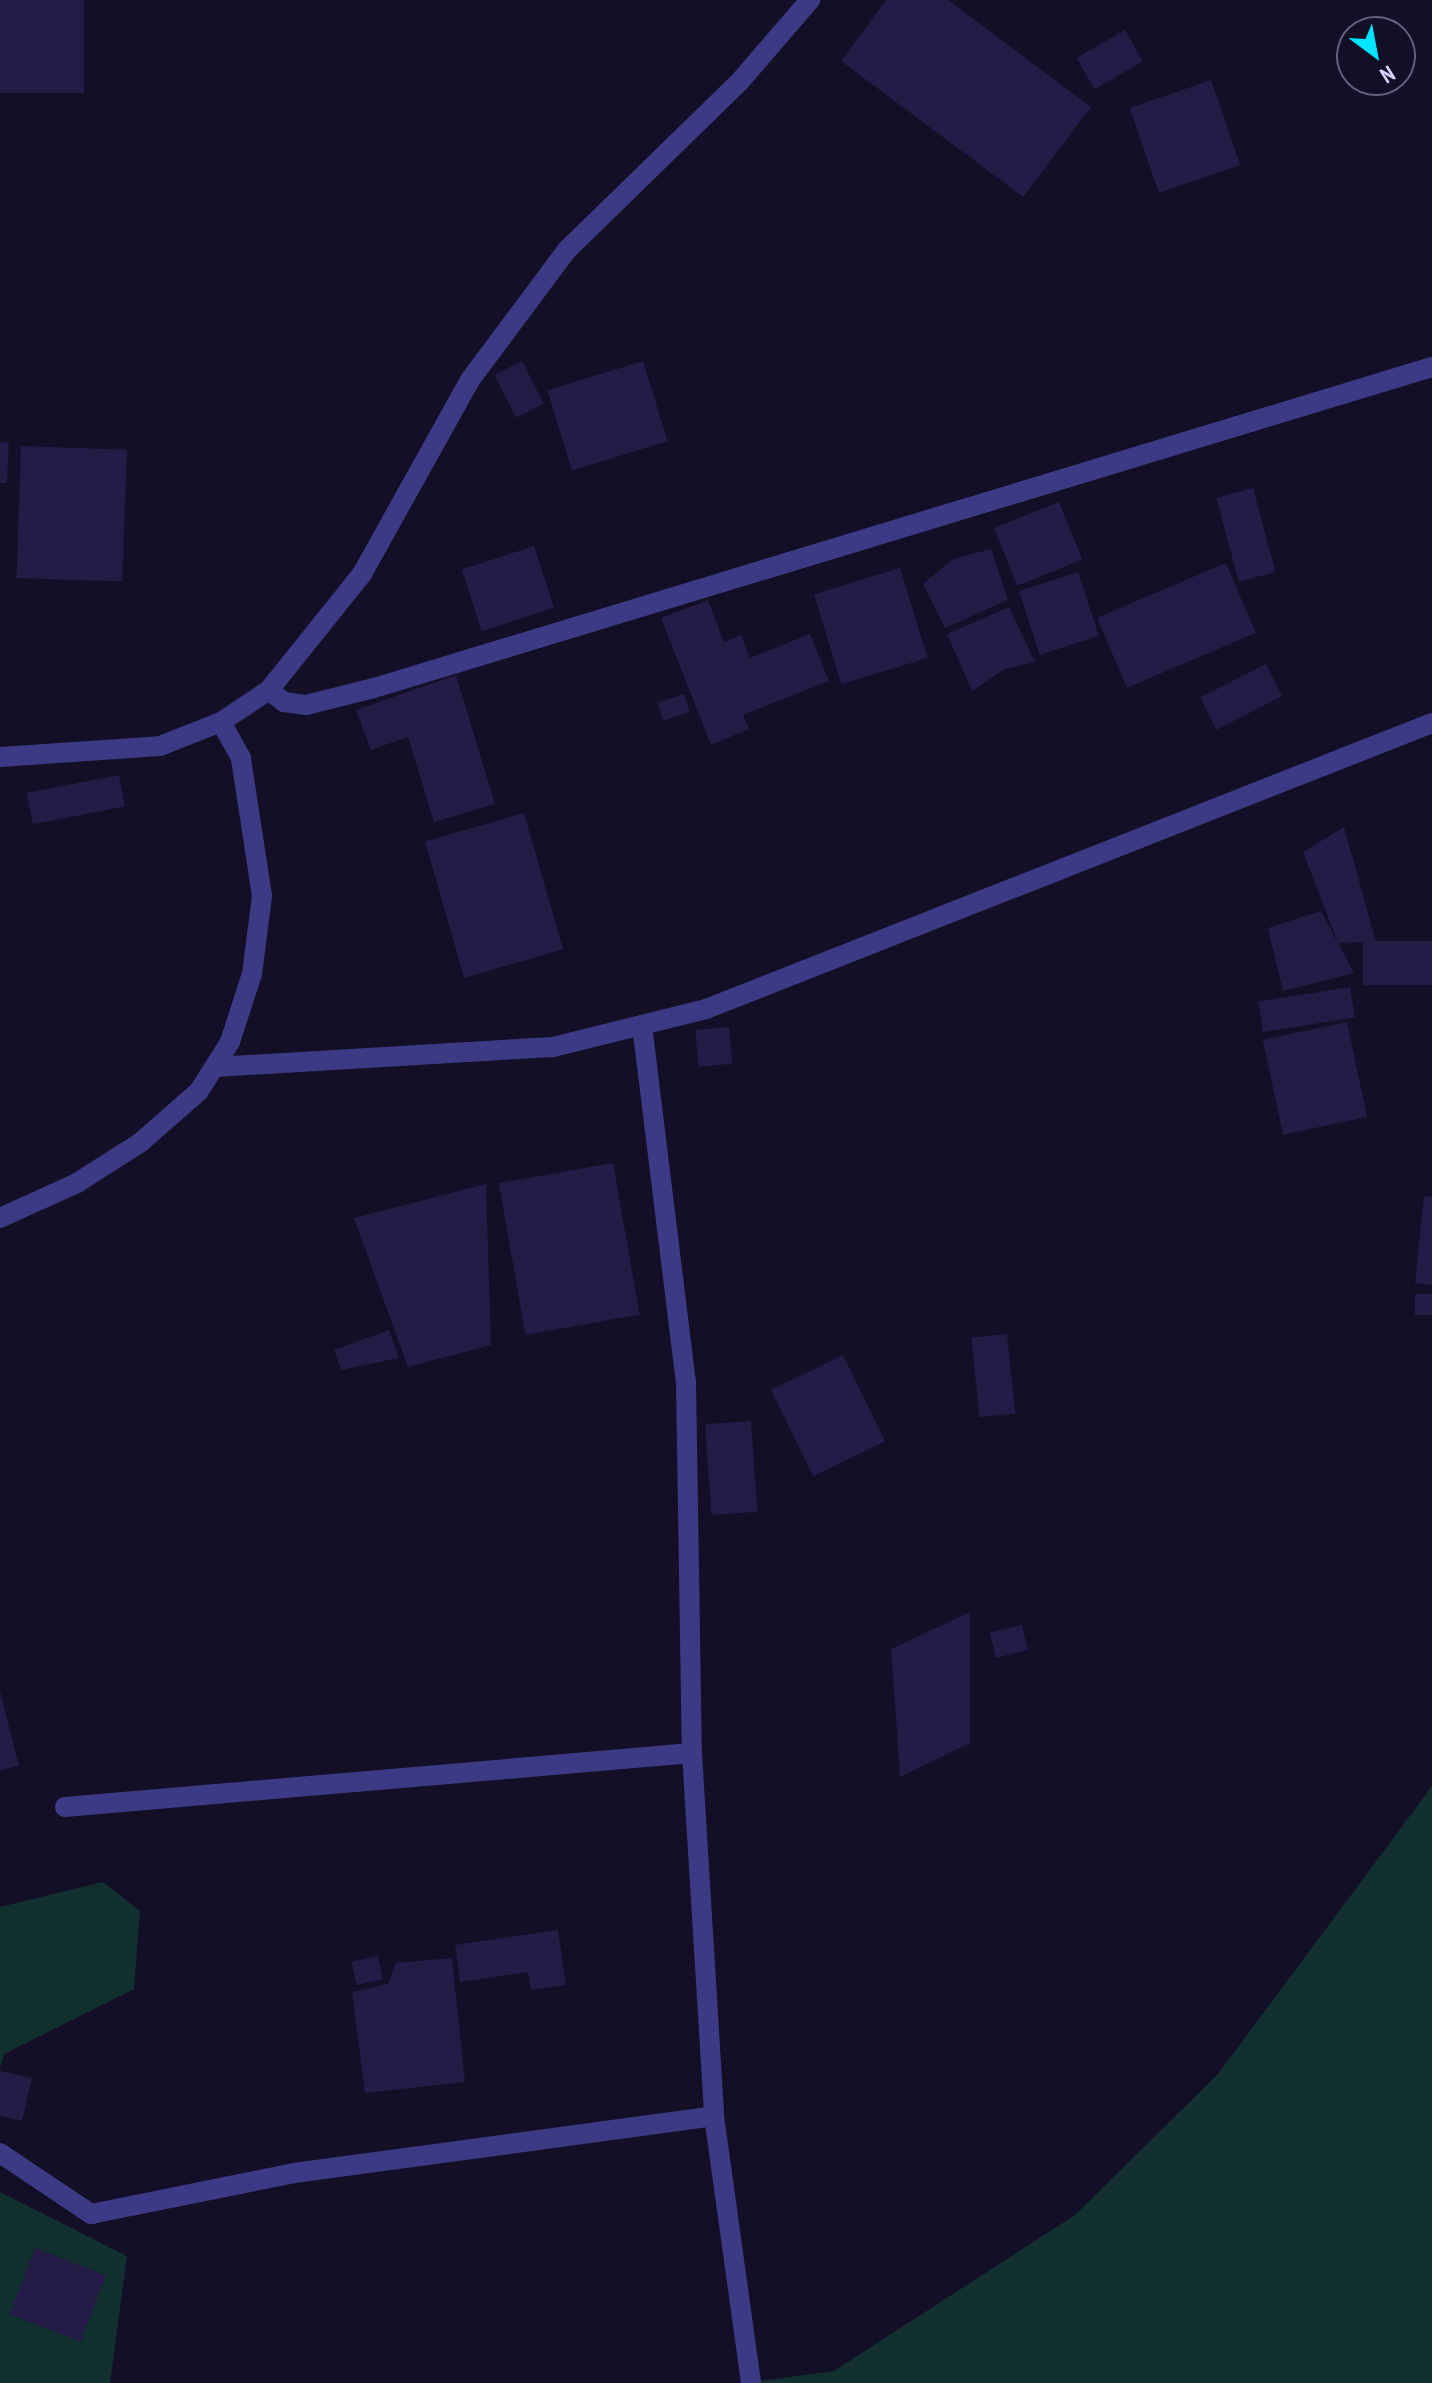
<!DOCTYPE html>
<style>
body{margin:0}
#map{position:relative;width:1432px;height:2383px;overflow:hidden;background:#130f26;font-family:"PT Sans Narrow",sans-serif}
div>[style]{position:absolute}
.green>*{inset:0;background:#12302f}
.building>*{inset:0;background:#241b47;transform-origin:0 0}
.minor>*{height:20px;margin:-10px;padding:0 10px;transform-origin:10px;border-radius:10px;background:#3d3a85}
span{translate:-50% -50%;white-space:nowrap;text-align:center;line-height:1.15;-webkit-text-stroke:6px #130f26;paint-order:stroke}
.north{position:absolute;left:1336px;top:16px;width:80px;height:80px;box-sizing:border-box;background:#130f26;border:2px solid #625e7d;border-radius:50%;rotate:148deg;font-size:22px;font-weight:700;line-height:32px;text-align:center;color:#d9d4ff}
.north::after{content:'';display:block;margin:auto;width:28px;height:36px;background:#00e5ff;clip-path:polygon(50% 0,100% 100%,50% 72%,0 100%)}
</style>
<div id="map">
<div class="green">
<i style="clip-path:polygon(1432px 1786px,1432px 2383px,745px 2383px,834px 2371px,1075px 2215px,1218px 2074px)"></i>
<i style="clip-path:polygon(103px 1882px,140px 1911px,134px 1989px,4px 2054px,0 2069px,0 1907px)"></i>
<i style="clip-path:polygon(0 2192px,127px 2256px,110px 2383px,0 2383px)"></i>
</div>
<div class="building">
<i style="left:0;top:0;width:84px;height:93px"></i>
<i style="clip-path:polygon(886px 0,948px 0,1091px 107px,1023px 197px,841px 61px)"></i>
<i style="left:1125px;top:30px;width:36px;height:56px;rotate:60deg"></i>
<i style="left:1211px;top:80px;width:90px;height:86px;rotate:71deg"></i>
<i style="left:522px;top:361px;width:48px;height:31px;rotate:63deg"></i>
<i style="left:643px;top:361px;width:84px;height:100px;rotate:73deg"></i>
<i style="clip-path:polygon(0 442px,9px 443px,7px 483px,0 483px)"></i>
<i style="left:21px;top:446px;width:106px;height:132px;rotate:2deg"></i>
<i style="left:1253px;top:488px;width:87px;height:38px;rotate:75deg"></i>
<i style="left:1059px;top:502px;width:62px;height:70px;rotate:68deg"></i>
<i style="left:534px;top:546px;width:65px;height:76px;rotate:72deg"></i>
<i style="clip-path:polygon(991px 549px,1008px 600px,945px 628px,923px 584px,953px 559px)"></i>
<i style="left:1226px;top:563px;width:76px;height:140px;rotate:67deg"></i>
<i style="left:900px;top:568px;width:94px;height:90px;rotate:73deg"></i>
<i style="left:1078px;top:572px;width:67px;height:62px;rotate:72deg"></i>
<i style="clip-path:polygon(708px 600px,724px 642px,741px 635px,750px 658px,810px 634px,829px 681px,743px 715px,749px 729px,711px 745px,661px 618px)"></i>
<i style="clip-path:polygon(1009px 607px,1035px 662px,1005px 669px,972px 691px,947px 634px)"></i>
<i style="left:1266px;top:664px;width:36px;height:74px;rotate:63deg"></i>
<i style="clip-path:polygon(456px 675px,495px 804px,434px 822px,408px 737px,371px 750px,356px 710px)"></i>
<i style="left:684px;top:694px;width:19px;height:28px;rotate:72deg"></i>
<i style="left:119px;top:775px;width:32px;height:94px;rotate:79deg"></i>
<i style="left:524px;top:813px;width:142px;height:103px;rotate:74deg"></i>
<i style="clip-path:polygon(1344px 827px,1376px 942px,1338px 943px,1303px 852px)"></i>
<i style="clip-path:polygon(1321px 911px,1354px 973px,1283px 991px,1268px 928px)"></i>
<i style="left:1432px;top:941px;width:44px;height:69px;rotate:90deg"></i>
<i style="left:1350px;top:987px;width:31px;height:93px;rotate:81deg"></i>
<i style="left:1347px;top:1022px;width:97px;height:86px;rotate:78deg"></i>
<i style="left:729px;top:1027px;width:37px;height:34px;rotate:85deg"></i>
<i style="left:613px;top:1163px;width:154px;height:116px;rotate:80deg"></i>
<i style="clip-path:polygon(486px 1184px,491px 1345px,408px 1367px,354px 1218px)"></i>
<i style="clip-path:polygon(1424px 1196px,1432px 1197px,1432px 1285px,1415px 1283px)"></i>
<i style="left:1415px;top:1294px;width:17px;height:21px"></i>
<i style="clip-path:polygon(389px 1330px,399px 1358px,341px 1370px,334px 1350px)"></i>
<i style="left:1007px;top:1334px;width:80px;height:36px;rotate:84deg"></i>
<i style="left:843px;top:1355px;width:96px;height:80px;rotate:64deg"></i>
<i style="left:751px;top:1421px;width:91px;height:46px;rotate:86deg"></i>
<i style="clip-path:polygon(970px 1612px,970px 1743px,900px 1777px,891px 1649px)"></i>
<i style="left:1022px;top:1625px;width:26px;height:33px;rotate:77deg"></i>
<i style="clip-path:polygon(0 1691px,19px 1766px,0 1770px)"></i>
<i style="clip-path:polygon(558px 1930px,566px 1985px,531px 1990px,528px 1972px,460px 1982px,455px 1945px)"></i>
<i style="left:378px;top:1956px;width:24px;height:27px;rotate:78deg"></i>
<i style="clip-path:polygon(452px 1958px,465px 2082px,365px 2093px,352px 1992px,388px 1984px,396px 1963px)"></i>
<i style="clip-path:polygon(0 2071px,32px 2078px,22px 2121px,0 2116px)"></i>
<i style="left:35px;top:2248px;width:76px;height:71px;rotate:21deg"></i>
</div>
<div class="minor">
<i style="left:269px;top:690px;width:19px;rotate:39deg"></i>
<i style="left:284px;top:702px;width:22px;rotate:8deg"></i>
<i style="left:306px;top:705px;width:70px;rotate:-14deg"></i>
<i style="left:374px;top:688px;width:1106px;rotate:-16.88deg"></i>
<i style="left:0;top:757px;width:160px;rotate:-3.9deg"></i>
<i style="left:160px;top:746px;width:66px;rotate:-21.5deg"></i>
<i style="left:221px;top:722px;width:58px;rotate:-33.7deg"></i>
<i style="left:269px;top:690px;width:149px;rotate:-51.3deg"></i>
<i style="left:362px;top:574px;width:222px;rotate:-60.9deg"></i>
<i style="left:470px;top:380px;width:162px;rotate:-53.3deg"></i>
<i style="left:567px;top:250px;width:243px;rotate:-44.3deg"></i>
<i style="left:741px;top:80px;width:106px;rotate:-49.2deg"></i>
<i style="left:642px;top:1025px;width:359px;rotate:83deg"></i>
<i style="left:686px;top:1381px;width:372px;rotate:89.1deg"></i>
<i style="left:692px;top:1753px;width:364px;rotate:86.5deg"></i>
<i style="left:714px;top:2116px;width:270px;rotate:82.1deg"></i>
<i style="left:215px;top:1067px;width:339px;rotate:-3.4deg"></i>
<i style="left:553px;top:1047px;width:158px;rotate:-13.9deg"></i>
<i style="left:706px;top:1009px;width:780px;rotate:-21.5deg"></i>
<i style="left:0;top:1218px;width:85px;rotate:-24.4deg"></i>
<i style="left:77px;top:1183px;width:76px;rotate:-32.6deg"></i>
<i style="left:141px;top:1142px;width:77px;rotate:-41.3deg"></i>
<i style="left:199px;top:1091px;width:58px;rotate:-57.7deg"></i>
<i style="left:230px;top:1042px;width:71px;rotate:-72.1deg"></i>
<i style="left:252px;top:974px;width:79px;rotate:-82.7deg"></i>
<i style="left:262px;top:896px;width:140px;rotate:-98.7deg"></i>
<i style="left:241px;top:758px;width:41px;rotate:-119.1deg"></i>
<i style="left:65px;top:1807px;width:629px;rotate:-4.92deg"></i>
<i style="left:0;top:2153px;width:110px;rotate:33.8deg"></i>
<i style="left:91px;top:2214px;width:207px;rotate:-11.4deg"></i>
<i style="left:294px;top:2173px;width:424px;rotate:-7.7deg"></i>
</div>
<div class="north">N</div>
</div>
